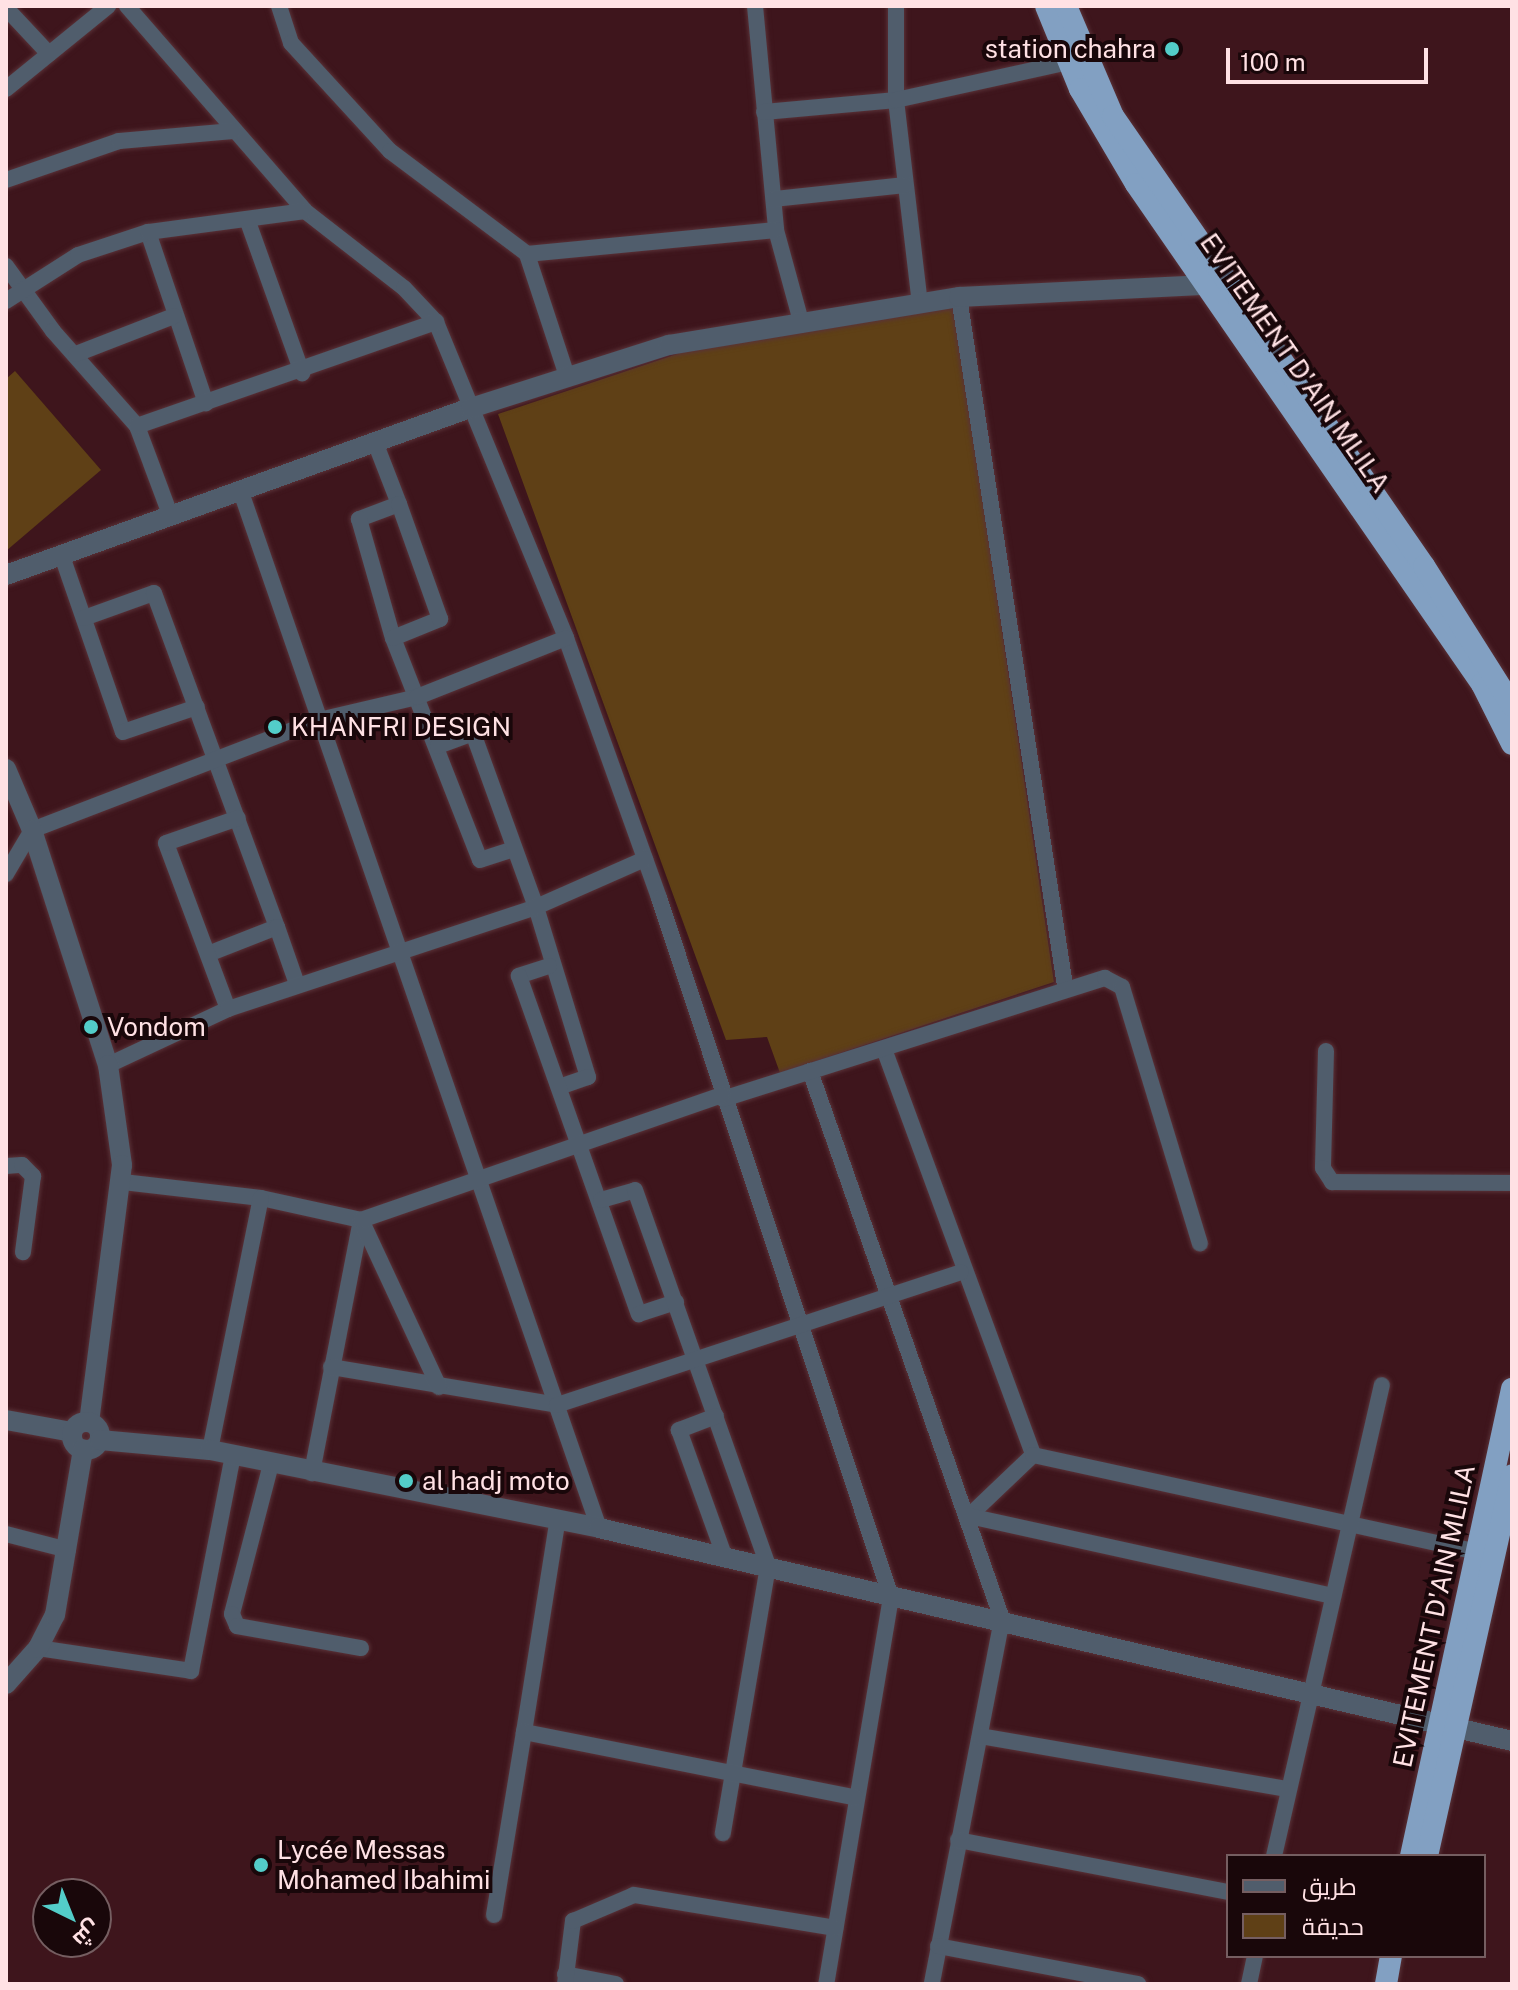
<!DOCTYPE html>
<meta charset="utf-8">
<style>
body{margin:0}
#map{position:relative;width:1518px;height:1990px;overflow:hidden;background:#3e151c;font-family:"Public Sans",Cairo,sans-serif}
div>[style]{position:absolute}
.green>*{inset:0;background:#5f4016}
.roads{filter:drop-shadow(0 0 2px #593238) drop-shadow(0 0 2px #593238)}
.minor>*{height:16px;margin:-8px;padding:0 8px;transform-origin:8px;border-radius:8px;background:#505d6c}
.tertiary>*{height:20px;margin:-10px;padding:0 10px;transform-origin:10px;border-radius:10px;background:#505d6c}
.tertiary>.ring{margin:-10px;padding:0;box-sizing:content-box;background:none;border:20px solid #505d6c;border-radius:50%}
.trunk>*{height:22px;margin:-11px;padding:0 11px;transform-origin:11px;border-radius:11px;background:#82a0c2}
.dots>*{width:22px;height:22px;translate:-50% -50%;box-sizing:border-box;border:4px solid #19070a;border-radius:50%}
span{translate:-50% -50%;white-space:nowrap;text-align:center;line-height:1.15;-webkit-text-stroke:8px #19070a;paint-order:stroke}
.poi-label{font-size:26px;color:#ffe1e4}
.right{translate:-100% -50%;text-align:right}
.left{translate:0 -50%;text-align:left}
.street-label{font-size:26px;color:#ffe1e4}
.frame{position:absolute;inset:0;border:8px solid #ffe1e4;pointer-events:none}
.legend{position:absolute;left:1226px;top:1854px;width:260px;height:104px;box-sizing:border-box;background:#19070a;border:2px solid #755e61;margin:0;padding:10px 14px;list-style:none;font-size:24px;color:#ffe1e4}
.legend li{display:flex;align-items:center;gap:16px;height:40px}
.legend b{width:40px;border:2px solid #755e61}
.north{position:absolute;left:32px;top:1878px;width:80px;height:80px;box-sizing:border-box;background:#19070a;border:2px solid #755e61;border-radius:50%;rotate:137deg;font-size:22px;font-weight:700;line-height:32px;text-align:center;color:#ffe1e4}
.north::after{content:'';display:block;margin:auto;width:28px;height:36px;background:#53cdc9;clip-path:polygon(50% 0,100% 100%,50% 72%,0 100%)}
.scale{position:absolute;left:1226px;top:48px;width:202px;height:36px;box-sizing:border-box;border:4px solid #ffe1e4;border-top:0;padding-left:10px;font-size:24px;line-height:28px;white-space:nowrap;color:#ffe1e4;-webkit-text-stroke:6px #19070a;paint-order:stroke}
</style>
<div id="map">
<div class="green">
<i style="clip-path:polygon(954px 306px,1054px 982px,780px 1073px,767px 1037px,726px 1040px,498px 414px,689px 350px)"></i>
<i style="clip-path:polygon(15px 371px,101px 470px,6px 551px,6px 379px)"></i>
</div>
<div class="roads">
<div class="minor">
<i style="left:127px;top:6px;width:271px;rotate:49deg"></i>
<i style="left:305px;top:211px;width:125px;rotate:37.9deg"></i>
<i style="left:404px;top:288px;width:47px;rotate:46.7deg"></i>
<i style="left:436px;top:322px;width:342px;rotate:67.6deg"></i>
<i style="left:566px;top:638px;width:276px;rotate:70.3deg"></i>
<i style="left:659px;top:898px;width:736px;rotate:71.64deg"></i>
<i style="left:891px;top:1597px;width:392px;rotate:99.5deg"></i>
<i style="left:279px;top:6px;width:39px;rotate:72deg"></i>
<i style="left:291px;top:43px;width:147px;rotate:47.5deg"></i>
<i style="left:390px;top:151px;width:171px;rotate:36.9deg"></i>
<i style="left:755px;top:6px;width:225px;rotate:84.6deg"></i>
<i style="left:776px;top:230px;width:98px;rotate:74.7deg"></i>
<i style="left:896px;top:6px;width:94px;rotate:90deg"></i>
<i style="left:896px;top:100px;width:205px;rotate:83.3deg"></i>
<i style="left:6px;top:8px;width:63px;rotate:46.9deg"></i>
<i style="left:6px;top:89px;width:132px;rotate:-39.1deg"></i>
<i style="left:764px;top:112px;width:133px;rotate:-5.2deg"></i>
<i style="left:896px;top:100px;width:177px;rotate:-12.4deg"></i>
<i style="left:6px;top:180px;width:120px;rotate:-19deg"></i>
<i style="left:119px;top:141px;width:115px;rotate:-5deg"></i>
<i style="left:774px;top:199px;width:131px;rotate:-6.1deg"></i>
<i style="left:247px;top:219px;width:164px;rotate:70.3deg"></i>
<i style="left:148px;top:232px;width:181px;rotate:71.3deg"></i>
<i style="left:6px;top:266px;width:80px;rotate:54.1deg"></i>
<i style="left:53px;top:331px;width:127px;rotate:48.5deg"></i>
<i style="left:137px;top:426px;width:97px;rotate:69.5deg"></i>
<i style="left:959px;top:297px;width:697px;rotate:81.25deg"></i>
<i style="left:6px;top:301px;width:85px;rotate:-32.6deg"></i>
<i style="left:78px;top:255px;width:74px;rotate:-18.2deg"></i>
<i style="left:148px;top:232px;width:158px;rotate:-7.6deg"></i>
<i style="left:76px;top:354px;width:105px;rotate:-21.2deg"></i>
<i style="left:567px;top:376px;width:128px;rotate:-108.2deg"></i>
<i style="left:527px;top:254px;width:250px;rotate:-5.5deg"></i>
<i style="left:137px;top:426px;width:317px;rotate:-19.2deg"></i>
<i style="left:375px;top:442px;width:66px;rotate:68.8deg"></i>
<i style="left:399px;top:504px;width:43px;rotate:159.4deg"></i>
<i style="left:359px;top:519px;width:124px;rotate:74.1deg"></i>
<i style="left:393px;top:638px;width:238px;rotate:68.6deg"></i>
<i style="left:480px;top:860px;width:36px;rotate:-18deg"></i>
<i style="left:241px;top:492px;width:1096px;rotate:70.94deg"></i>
<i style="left:62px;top:556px;width:186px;rotate:70.9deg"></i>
<i style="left:123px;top:732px;width:78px;rotate:-18.7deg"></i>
<i style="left:84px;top:618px;width:74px;rotate:-19.7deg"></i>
<i style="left:154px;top:593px;width:356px;rotate:69.8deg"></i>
<i style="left:393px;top:638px;width:51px;rotate:-22deg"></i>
<i style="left:440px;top:619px;width:122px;rotate:-109.6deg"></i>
<i style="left:438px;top:746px;width:37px;rotate:-20deg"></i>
<i style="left:473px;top:733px;width:185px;rotate:70.1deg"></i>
<i style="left:536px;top:907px;width:178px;rotate:73deg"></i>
<i style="left:588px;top:1077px;width:31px;rotate:161deg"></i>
<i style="left:6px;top:874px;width:51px;rotate:-59.4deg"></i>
<i style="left:32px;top:830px;width:307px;rotate:-21deg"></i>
<i style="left:319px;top:720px;width:101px;rotate:-13.2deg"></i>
<i style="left:417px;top:697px;width:160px;rotate:-21.6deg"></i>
<i style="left:208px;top:954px;width:74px;rotate:-21.4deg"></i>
<i style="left:277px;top:927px;width:60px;rotate:70.7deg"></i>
<i style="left:549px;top:966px;width:32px;rotate:162deg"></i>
<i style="left:519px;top:976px;width:359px;rotate:70.5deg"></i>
<i style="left:639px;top:1314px;width:39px;rotate:-18deg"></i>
<i style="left:228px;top:1009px;width:177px;rotate:-110.5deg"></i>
<i style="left:166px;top:843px;width:76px;rotate:-19.1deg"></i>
<i style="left:884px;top:1049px;width:432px;rotate:69.8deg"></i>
<i style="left:1033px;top:1455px;width:88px;rotate:136.4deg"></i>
<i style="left:969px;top:1516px;width:373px;rotate:12.4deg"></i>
<i style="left:1326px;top:1051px;width:117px;rotate:91.5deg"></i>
<i style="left:1323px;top:1168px;width:17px;rotate:57deg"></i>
<i style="left:1332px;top:1182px;width:180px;rotate:0.3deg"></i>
<i style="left:108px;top:1065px;width:132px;rotate:-25deg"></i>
<i style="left:228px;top:1009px;width:324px;rotate:-18.3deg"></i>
<i style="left:536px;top:907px;width:119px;rotate:-23.8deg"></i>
<i style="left:810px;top:1071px;width:581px;rotate:70.69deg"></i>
<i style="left:1002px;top:1619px;width:372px;rotate:100.9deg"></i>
<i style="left:723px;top:1099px;width:401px;rotate:-17.6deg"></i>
<i style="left:1105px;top:978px;width:19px;rotate:28deg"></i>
<i style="left:1122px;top:987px;width:268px;rotate:73.1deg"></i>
<i style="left:6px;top:1166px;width:16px;rotate:-4deg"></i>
<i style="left:22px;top:1165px;width:16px;rotate:45deg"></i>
<i style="left:33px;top:1176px;width:77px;rotate:97.5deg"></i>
<i style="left:123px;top:1182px;width:139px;rotate:6.6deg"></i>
<i style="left:261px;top:1198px;width:102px;rotate:12.4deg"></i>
<i style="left:361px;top:1220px;width:258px;rotate:101deg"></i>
<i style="left:601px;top:1200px;width:35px;rotate:-16deg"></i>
<i style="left:635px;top:1190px;width:399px;rotate:70.5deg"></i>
<i style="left:768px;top:1566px;width:271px;rotate:99.6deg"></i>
<i style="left:331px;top:1367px;width:229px;rotate:9.5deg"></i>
<i style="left:557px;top:1405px;width:425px;rotate:-18.2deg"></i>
<i style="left:439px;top:1387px;width:184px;rotate:-115deg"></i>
<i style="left:361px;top:1220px;width:382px;rotate:-19.1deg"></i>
<i style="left:716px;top:1416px;width:40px;rotate:159deg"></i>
<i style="left:679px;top:1430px;width:133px;rotate:70.2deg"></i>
<i style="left:210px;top:1450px;width:257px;rotate:-78.6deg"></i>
<i style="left:1033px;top:1455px;width:454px;rotate:12.3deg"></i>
<i style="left:271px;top:1464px;width:155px;rotate:104.6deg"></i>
<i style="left:232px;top:1614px;width:13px;rotate:67deg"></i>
<i style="left:237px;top:1626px;width:126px;rotate:10.1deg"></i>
<i style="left:6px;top:1534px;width:64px;rotate:14.5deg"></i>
<i style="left:38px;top:1648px;width:155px;rotate:8.5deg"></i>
<i style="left:191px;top:1671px;width:220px;rotate:-79deg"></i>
<i style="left:524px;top:1732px;width:212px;rotate:-81deg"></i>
<i style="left:980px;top:1736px;width:313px;rotate:9.8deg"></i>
<i style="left:958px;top:1840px;width:275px;rotate:10.9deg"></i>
<i style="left:1274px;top:1856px;width:483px;rotate:-77.1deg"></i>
<i style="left:494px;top:1915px;width:185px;rotate:-80.7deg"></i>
<i style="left:524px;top:1732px;width:338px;rotate:11.2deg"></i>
<i style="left:938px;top:1946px;width:204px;rotate:10.8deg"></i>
<i style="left:565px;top:1974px;width:52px;rotate:11.1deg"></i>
<i style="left:565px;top:1984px;width:64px;rotate:-82.8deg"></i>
<i style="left:573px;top:1921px;width:66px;rotate:-23.1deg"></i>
<i style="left:634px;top:1895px;width:204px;rotate:9.3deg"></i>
<i style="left:1249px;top:1984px;width:29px;rotate:-78deg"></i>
</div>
<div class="tertiary">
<i style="left:6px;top:575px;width:494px;rotate:-19.8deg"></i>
<i style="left:471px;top:408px;width:208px;rotate:-17.7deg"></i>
<i style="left:669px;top:345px;width:294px;rotate:-9.4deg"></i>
<i style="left:959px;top:297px;width:248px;rotate:-2.8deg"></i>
<i style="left:1207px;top:285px;width:12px;rotate:-31deg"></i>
<i style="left:6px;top:769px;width:66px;rotate:66.9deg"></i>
<i style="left:32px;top:830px;width:247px;rotate:72.1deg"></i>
<i style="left:108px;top:1065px;width:101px;rotate:82deg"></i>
<i style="left:122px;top:1165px;width:259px;rotate:97.3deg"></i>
<i style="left:6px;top:1420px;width:67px;rotate:10.3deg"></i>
<i class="ring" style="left:72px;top:1422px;width:8px;height:8px"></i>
<i style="left:100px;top:1440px;width:110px;rotate:5.2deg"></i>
<i style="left:210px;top:1450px;width:397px;rotate:11.3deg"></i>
<i style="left:599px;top:1528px;width:938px;rotate:13.13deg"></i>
<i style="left:6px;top:1684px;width:48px;rotate:-48.4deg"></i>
<i style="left:38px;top:1648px;width:37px;rotate:-63deg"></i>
<i style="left:55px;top:1615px;width:168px;rotate:-80.4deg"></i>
</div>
<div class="trunk">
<i style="left:1046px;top:6px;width:90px;rotate:67.7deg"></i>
<i style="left:1080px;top:89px;width:110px;rotate:59.5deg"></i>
<i style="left:1136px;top:184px;width:608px;rotate:55.32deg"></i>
<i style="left:1482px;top:684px;width:67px;rotate:63.4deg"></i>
<i style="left:1066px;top:6px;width:120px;rotate:66.9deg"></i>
<i style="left:1113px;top:116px;width:547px;rotate:55.35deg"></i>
<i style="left:1424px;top:566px;width:165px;rotate:57.7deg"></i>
<i style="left:1411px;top:1856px;width:478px;rotate:-77.8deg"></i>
<i style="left:1427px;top:1856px;width:390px;rotate:-77.4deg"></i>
<i style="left:1386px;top:1984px;width:28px;rotate:-80deg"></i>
</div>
</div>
<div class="dots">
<i style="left:1172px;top:49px;background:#53cdc9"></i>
<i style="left:275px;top:727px;background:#53cdc9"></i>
<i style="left:91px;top:1027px;background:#53cdc9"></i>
<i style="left:406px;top:1481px;background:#53cdc9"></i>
<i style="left:261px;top:1865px;background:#53cdc9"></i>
</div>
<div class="poi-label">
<span class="right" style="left:1156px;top:49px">station chahra</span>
<span class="left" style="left:291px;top:727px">KHANFRI DESIGN</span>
<span class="left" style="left:107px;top:1027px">Vondom</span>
<span class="left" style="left:422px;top:1481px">al hadj moto</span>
<span class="left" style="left:277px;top:1865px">Lycée Messas<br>Mohamed Ibahimi</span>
</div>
<div class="street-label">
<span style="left:1295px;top:363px;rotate:55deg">EVITEMENT D'AIN MLILA</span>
<span style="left:1434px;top:1616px;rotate:-78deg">EVITEMENT D'AIN MLILA</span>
</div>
<div class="frame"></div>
<ul class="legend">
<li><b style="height:10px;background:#505d6c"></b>طريق</li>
<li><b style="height:22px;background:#5f4016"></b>حديقة</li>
</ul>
<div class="north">ش</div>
<div class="scale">100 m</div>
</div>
